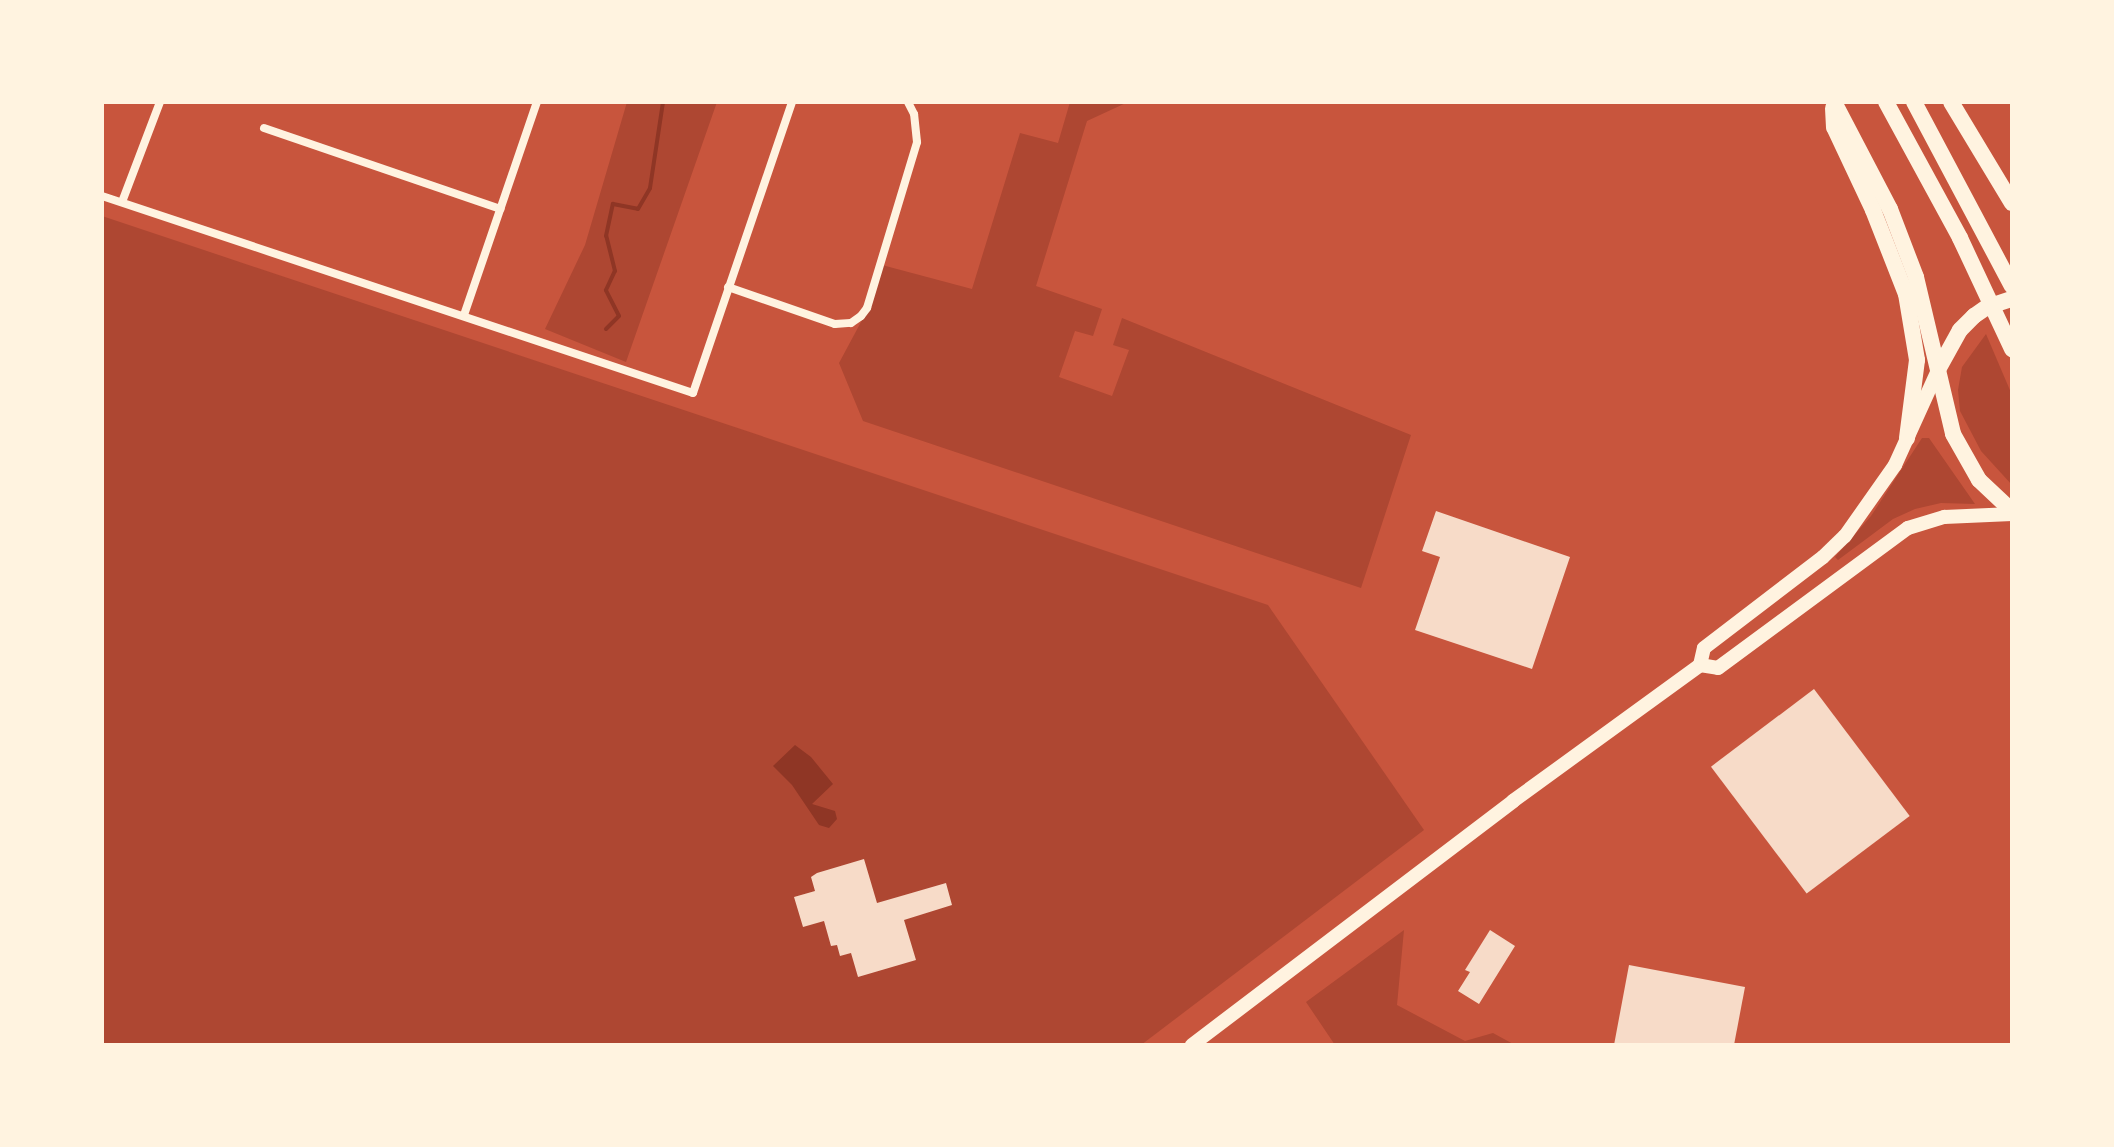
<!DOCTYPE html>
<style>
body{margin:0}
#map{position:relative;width:2114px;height:1147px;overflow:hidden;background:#c8553d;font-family:"Work Sans",sans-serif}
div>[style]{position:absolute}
.green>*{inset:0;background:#ae4732}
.water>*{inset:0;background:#8f3625}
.stream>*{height:4px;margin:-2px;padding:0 2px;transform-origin:2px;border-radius:2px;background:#8f3625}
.building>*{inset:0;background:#f7dbc8;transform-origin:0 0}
.minor>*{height:8px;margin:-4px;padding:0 4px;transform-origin:4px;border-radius:4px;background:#fff3e0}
.secondary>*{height:14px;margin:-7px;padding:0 7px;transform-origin:7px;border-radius:7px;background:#fff3e0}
.trunk>*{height:16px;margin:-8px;padding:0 8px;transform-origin:8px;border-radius:8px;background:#fff3e0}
span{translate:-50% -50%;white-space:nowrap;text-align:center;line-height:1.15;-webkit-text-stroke:8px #fff3e0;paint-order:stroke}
.frame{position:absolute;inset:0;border:104px solid #fff3e0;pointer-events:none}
</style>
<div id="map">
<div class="green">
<i style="clip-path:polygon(627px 102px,717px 102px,626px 362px,545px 329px,585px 245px)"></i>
<i style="clip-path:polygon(1070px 102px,1128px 102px,1087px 121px,1036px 286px,1102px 309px,1093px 336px,1075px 331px,1059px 377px,1112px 396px,1129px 350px,1113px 345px,1122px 318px,1411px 435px,1361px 588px,863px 421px,839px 363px,861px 322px,882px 265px,972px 289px,1020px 133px,1058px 143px)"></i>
<i style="clip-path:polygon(102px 216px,1268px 605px,1424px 830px,1141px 1045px,102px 1045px)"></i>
<i style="clip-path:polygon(1986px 334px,2012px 395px,2012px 485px,1981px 451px,1960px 411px,1958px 390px,1962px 367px)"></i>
<i style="clip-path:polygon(1922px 438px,1929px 438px,1975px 504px,1941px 503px,1915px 509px,1893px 519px,1838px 560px,1835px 557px,1871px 516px)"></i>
<i style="clip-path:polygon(1404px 930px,1397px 1005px,1465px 1041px,1493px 1033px,1515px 1045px,1335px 1045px,1306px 1002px)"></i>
</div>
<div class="water">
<i style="clip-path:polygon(795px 745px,811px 757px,833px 784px,812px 804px,835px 811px,837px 819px,829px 828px,819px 825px,792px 785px,773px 766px)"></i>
</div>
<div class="stream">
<i style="left:606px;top:329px;width:18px;rotate:-45deg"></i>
<i style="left:619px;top:316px;width:29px;rotate:-117deg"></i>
<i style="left:606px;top:290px;width:21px;rotate:-65deg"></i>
<i style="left:615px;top:271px;width:36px;rotate:-104deg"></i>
<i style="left:606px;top:236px;width:33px;rotate:-78deg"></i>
<i style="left:613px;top:204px;width:25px;rotate:11deg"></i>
<i style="left:638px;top:209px;width:24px;rotate:-60deg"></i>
<i style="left:650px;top:188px;width:87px;rotate:-81.4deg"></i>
</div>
<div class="building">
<i style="clip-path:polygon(1436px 511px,1570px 557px,1532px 669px,1415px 630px,1440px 557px,1422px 551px)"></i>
<i style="left:1814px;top:689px;width:159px;height:129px;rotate:53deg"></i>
<i style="clip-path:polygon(864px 859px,877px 903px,946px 883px,952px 905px,904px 920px,916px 960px,858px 977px,851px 953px,840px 956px,837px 945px,831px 946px,824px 921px,803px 927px,794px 897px,815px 891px,811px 877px,817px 873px)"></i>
<i style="clip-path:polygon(1490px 930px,1515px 946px,1479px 1004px,1458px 991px,1470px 972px,1465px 970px)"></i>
<i style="clip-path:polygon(1629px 965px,1745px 987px,1734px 1045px,1614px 1045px)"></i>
</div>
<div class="minor">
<i style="left:264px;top:128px;width:250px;rotate:18.9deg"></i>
<i style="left:102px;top:196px;width:623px;rotate:18.43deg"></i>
<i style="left:693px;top:393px;width:307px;rotate:-71.2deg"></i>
<i style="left:122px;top:202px;width:107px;rotate:-69.2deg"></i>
<i style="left:728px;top:287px;width:113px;rotate:19.1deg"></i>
<i style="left:835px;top:324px;width:16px;rotate:-4deg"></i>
<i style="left:851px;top:323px;width:12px;rotate:-35deg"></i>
<i style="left:861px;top:316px;width:10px;rotate:-53deg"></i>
<i style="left:867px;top:308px;width:173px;rotate:-73.2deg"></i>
<i style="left:917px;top:142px;width:28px;rotate:-96deg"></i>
<i style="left:914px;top:114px;width:13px;rotate:-117deg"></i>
<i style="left:464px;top:315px;width:225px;rotate:-71.1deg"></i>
</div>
<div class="secondary">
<i style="left:1700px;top:665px;width:18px;rotate:9deg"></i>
<i style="left:1718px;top:668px;width:236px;rotate:-36.4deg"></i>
<i style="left:1908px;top:528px;width:38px;rotate:-17deg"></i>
<i style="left:1944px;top:517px;width:68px;rotate:-2.5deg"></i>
<i style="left:1192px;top:1045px;width:403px;rotate:-37.2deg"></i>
<i style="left:1513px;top:801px;width:231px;rotate:-36deg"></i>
<i style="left:1700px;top:665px;width:17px;rotate:-77deg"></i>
<i style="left:1704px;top:648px;width:150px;rotate:-37.4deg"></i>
<i style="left:1823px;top:557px;width:30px;rotate:-44deg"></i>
<i style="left:1845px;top:536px;width:87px;rotate:-54.8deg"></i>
<i style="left:1895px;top:465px;width:107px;rotate:-65.6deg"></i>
</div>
<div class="trunk">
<i style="left:1834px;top:102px;width:121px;rotate:62.4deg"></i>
<i style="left:1890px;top:209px;width:73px;rotate:69.1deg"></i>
<i style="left:1916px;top:277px;width:161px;rotate:76.7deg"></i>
<i style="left:1953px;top:434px;width:53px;rotate:60.5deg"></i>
<i style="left:1979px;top:480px;width:45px;rotate:43.2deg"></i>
<i style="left:1886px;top:102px;width:155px;rotate:61.4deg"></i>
<i style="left:1960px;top:238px;width:123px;rotate:64.9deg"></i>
<i style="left:1914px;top:102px;width:208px;rotate:62deg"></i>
<i style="left:1951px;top:102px;width:118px;rotate:58.9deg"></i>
<i style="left:1833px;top:108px;width:19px;rotate:87deg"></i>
<i style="left:1834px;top:127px;width:92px;rotate:64.8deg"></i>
<i style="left:1873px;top:210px;width:90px;rotate:68.6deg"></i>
<i style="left:1906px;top:294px;width:67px;rotate:80.5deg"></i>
<i style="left:1917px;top:360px;width:79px;rotate:97.3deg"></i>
<i style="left:1939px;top:368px;width:43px;rotate:-61.1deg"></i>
<i style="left:1960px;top:330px;width:20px;rotate:-45deg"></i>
<i style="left:1974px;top:316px;width:16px;rotate:-35deg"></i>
<i style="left:1987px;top:307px;width:26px;rotate:-18deg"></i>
</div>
<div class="frame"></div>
</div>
